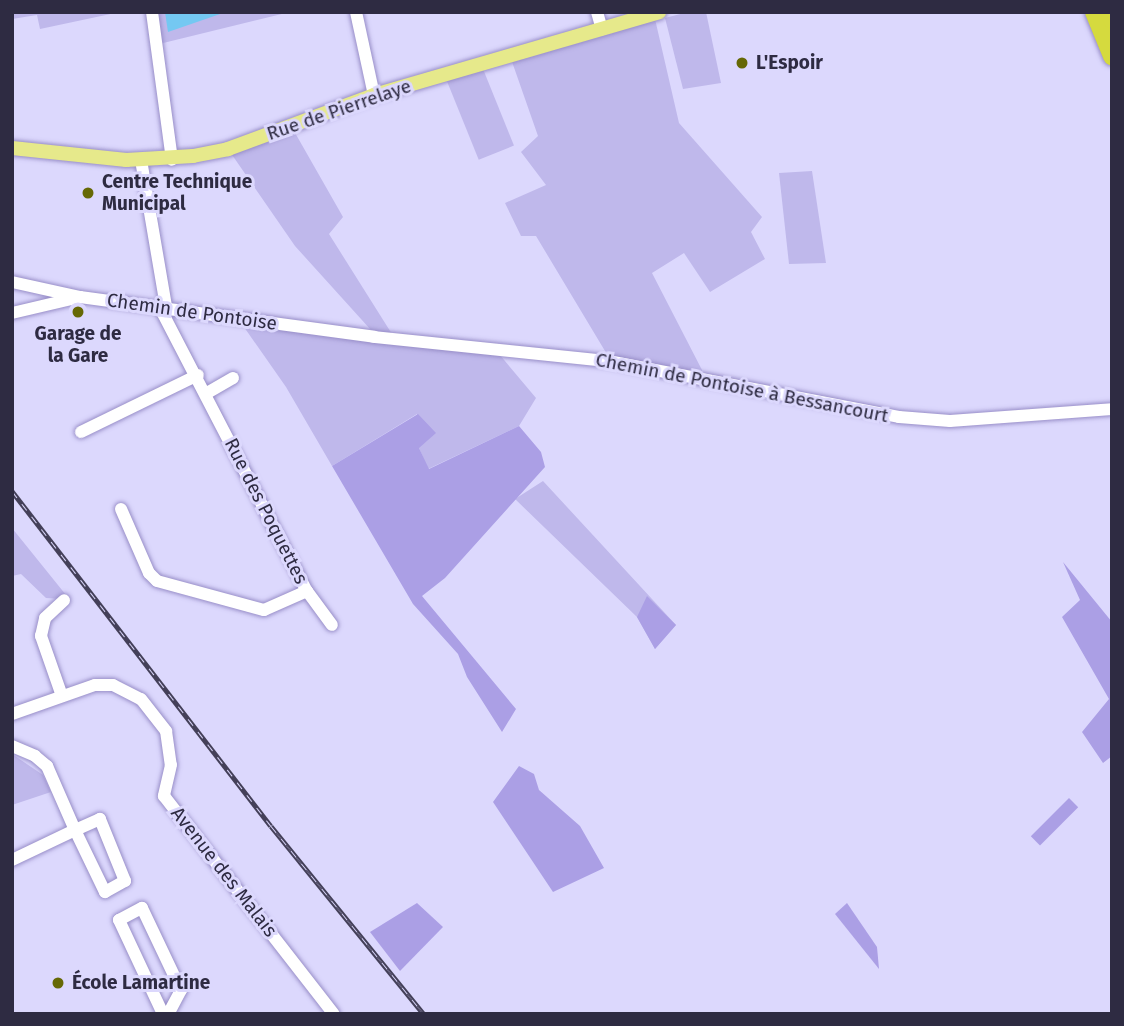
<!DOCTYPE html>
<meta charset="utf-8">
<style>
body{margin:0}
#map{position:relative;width:1124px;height:1026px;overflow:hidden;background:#dcd8fd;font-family:"Fira Sans",sans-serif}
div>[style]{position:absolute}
.green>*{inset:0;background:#bfb8eb;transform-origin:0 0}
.forest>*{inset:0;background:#ab9fe5;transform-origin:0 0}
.water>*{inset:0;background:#74c8f2}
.roads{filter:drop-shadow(0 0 2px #988ec8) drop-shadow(0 0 2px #988ec8)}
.minor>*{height:12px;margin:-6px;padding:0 6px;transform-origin:6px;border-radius:6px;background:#fff}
.major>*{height:14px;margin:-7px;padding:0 7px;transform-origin:7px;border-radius:7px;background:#e6e98b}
.highway>*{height:18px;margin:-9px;padding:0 9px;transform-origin:9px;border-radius:9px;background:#d5da3e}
.rail>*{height:5px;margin-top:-2.5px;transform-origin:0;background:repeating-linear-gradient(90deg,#dcd8fd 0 8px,#444059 0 16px);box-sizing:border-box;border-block:2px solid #444059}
.dots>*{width:19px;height:19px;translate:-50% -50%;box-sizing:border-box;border:4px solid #dcd8fd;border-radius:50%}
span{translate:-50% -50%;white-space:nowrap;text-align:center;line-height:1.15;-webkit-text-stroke:6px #dcd8fd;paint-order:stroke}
.poi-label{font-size:19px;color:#2e2b42;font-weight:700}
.left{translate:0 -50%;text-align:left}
.street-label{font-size:19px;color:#2e2b42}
.frame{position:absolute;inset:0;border:14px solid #2e2b42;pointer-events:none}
</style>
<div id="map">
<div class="green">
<i style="clip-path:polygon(12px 12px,120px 12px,40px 29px,37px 15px,12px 19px)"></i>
<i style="clip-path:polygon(152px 12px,290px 12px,155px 45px)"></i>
<i style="clip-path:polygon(688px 12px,706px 12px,721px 83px,683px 89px,665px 18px)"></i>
<i style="clip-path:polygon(655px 19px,679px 123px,762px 217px,751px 232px,765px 259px,710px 292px,684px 253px,652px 273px,702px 370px,702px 380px,608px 356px,536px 236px,521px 236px,505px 203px,546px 185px,521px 152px,538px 136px,510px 56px)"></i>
<i style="left:481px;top:64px;width:88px;height:38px;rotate:68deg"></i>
<i style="clip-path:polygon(290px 124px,343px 217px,329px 234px,397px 342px,499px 354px,536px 398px,519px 426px,428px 469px,419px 448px,417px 414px,332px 466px,286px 387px,237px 317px,380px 340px,295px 246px,228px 149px)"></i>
<i style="clip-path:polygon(812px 171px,826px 263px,789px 264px,779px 173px)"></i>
<i style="clip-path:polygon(543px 481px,676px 625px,655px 649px,637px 617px,515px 499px)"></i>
<i style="clip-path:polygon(12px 528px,66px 595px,62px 599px,46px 598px,21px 574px,12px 576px)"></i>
<i style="clip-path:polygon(12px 754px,43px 775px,51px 792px,12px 805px)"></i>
</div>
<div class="forest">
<i style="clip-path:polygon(418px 414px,436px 433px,419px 448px,429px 469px,519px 426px,541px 452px,545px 467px,445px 578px,422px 596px,516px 709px,502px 732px,467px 677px,458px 654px,413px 604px,332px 466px)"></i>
<i style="clip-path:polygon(1063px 562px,1112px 622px,1112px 756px,1103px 763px,1082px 732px,1109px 699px,1062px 617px,1080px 600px)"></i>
<i style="clip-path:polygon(647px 596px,676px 625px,655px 649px,637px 617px)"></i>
<i style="clip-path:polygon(519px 766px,534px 774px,539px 790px,580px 826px,604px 868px,553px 892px,493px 802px)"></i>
<i style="left:1069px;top:798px;width:13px;height:54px;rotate:45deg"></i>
<i style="clip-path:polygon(417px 903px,443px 927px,400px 971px,370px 932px)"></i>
<i style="clip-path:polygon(847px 903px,877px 947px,879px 969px,835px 914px)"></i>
</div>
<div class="water">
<i style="clip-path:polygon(165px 12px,226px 12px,168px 32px)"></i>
</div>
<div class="roads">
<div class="minor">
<i style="left:152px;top:12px;width:149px;rotate:82.3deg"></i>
<i style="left:356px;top:12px;width:85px;rotate:77.8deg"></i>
<i style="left:597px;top:12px;width:18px;rotate:74deg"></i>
<i style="left:141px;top:160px;width:149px;rotate:80.3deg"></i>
<i style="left:12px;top:282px;width:70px;rotate:12.4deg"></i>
<i style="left:80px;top:297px;width:297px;rotate:7.7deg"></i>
<i style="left:374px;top:337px;width:235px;rotate:5.9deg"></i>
<i style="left:608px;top:361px;width:296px;rotate:10.9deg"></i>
<i style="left:899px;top:417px;width:51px;rotate:4.5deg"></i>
<i style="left:950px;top:421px;width:162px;rotate:-4.2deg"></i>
<i style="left:159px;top:306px;width:321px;rotate:62.6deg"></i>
<i style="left:307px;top:591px;width:42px;rotate:53.7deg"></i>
<i style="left:12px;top:313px;width:70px;rotate:-13.2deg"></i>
<i style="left:207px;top:393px;width:30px;rotate:-30deg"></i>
<i style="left:81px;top:432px;width:130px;rotate:-26deg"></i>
<i style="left:121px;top:509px;width:70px;rotate:66.4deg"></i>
<i style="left:149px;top:573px;width:11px;rotate:45deg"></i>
<i style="left:157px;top:581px;width:111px;rotate:15.2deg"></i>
<i style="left:264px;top:610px;width:47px;rotate:-23.8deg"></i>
<i style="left:62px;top:696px;width:64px;rotate:-109.3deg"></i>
<i style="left:41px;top:636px;width:18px;rotate:-77deg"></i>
<i style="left:45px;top:618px;width:26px;rotate:-43deg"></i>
<i style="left:12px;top:714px;width:88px;rotate:-19.3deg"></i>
<i style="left:95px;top:685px;width:18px"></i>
<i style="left:113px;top:685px;width:31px;rotate:27deg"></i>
<i style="left:141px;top:699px;width:41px;rotate:52deg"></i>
<i style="left:166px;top:731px;width:34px;rotate:82deg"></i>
<i style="left:171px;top:765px;width:32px;rotate:103deg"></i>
<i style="left:164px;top:796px;width:276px;rotate:52.1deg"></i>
<i style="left:12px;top:746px;width:25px;rotate:23deg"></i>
<i style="left:35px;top:756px;width:16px;rotate:40deg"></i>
<i style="left:47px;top:766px;width:70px;rotate:66.4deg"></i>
<i style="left:75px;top:830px;width:69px;rotate:64.2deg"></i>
<i style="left:105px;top:892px;width:23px;rotate:-29deg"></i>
<i style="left:125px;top:881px;width:67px;rotate:-112deg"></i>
<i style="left:100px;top:819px;width:27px;rotate:156deg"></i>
<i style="left:75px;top:830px;width:70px;rotate:154.5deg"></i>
<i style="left:163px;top:1014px;width:104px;rotate:-115.1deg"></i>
<i style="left:119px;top:920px;width:26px;rotate:-28deg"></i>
<i style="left:142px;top:908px;width:91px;rotate:64.6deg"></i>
<i style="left:181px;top:990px;width:27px;rotate:118deg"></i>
</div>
<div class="major">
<i style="left:12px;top:148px;width:115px;rotate:6deg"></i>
<i style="left:126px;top:160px;width:67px;rotate:-3.4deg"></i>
<i style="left:193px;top:156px;width:36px;rotate:-11deg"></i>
<i style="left:228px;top:149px;width:156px;rotate:-20.3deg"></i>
<i style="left:374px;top:95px;width:297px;rotate:-16.2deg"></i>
</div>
<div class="highway">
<i style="left:1094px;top:12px;width:48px;rotate:67.8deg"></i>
<i style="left:1109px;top:12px;width:8px;rotate:67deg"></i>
</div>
</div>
<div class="rail">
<i style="left:12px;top:491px;width:423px;rotate:52.3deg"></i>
<i style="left:271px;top:826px;width:242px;rotate:50.9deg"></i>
</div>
<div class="dots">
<i style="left:742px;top:63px;background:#666805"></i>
<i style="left:88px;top:193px;background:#666805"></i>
<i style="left:78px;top:312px;background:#666805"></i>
<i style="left:58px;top:983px;background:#666805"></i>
</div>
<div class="poi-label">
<span class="left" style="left:756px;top:63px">L'Espoir</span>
<span class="left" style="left:102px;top:193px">Centre Technique<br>Municipal</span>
<span style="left:78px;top:345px">Garage de<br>la Gare</span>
<span class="left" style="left:72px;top:983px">École Lamartine</span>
</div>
<div class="street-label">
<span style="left:339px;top:110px;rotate:-19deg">Rue de Pierrelaye</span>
<span style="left:192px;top:312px;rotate:8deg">Chemin de Pontoise</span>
<span style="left:742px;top:388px;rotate:11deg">Chemin de Pontoise à Bessancourt</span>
<span style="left:266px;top:511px;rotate:63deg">Rue des Poquettes</span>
<span style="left:224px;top:872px;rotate:52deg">Avenue des Malais</span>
</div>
<div class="frame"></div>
</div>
